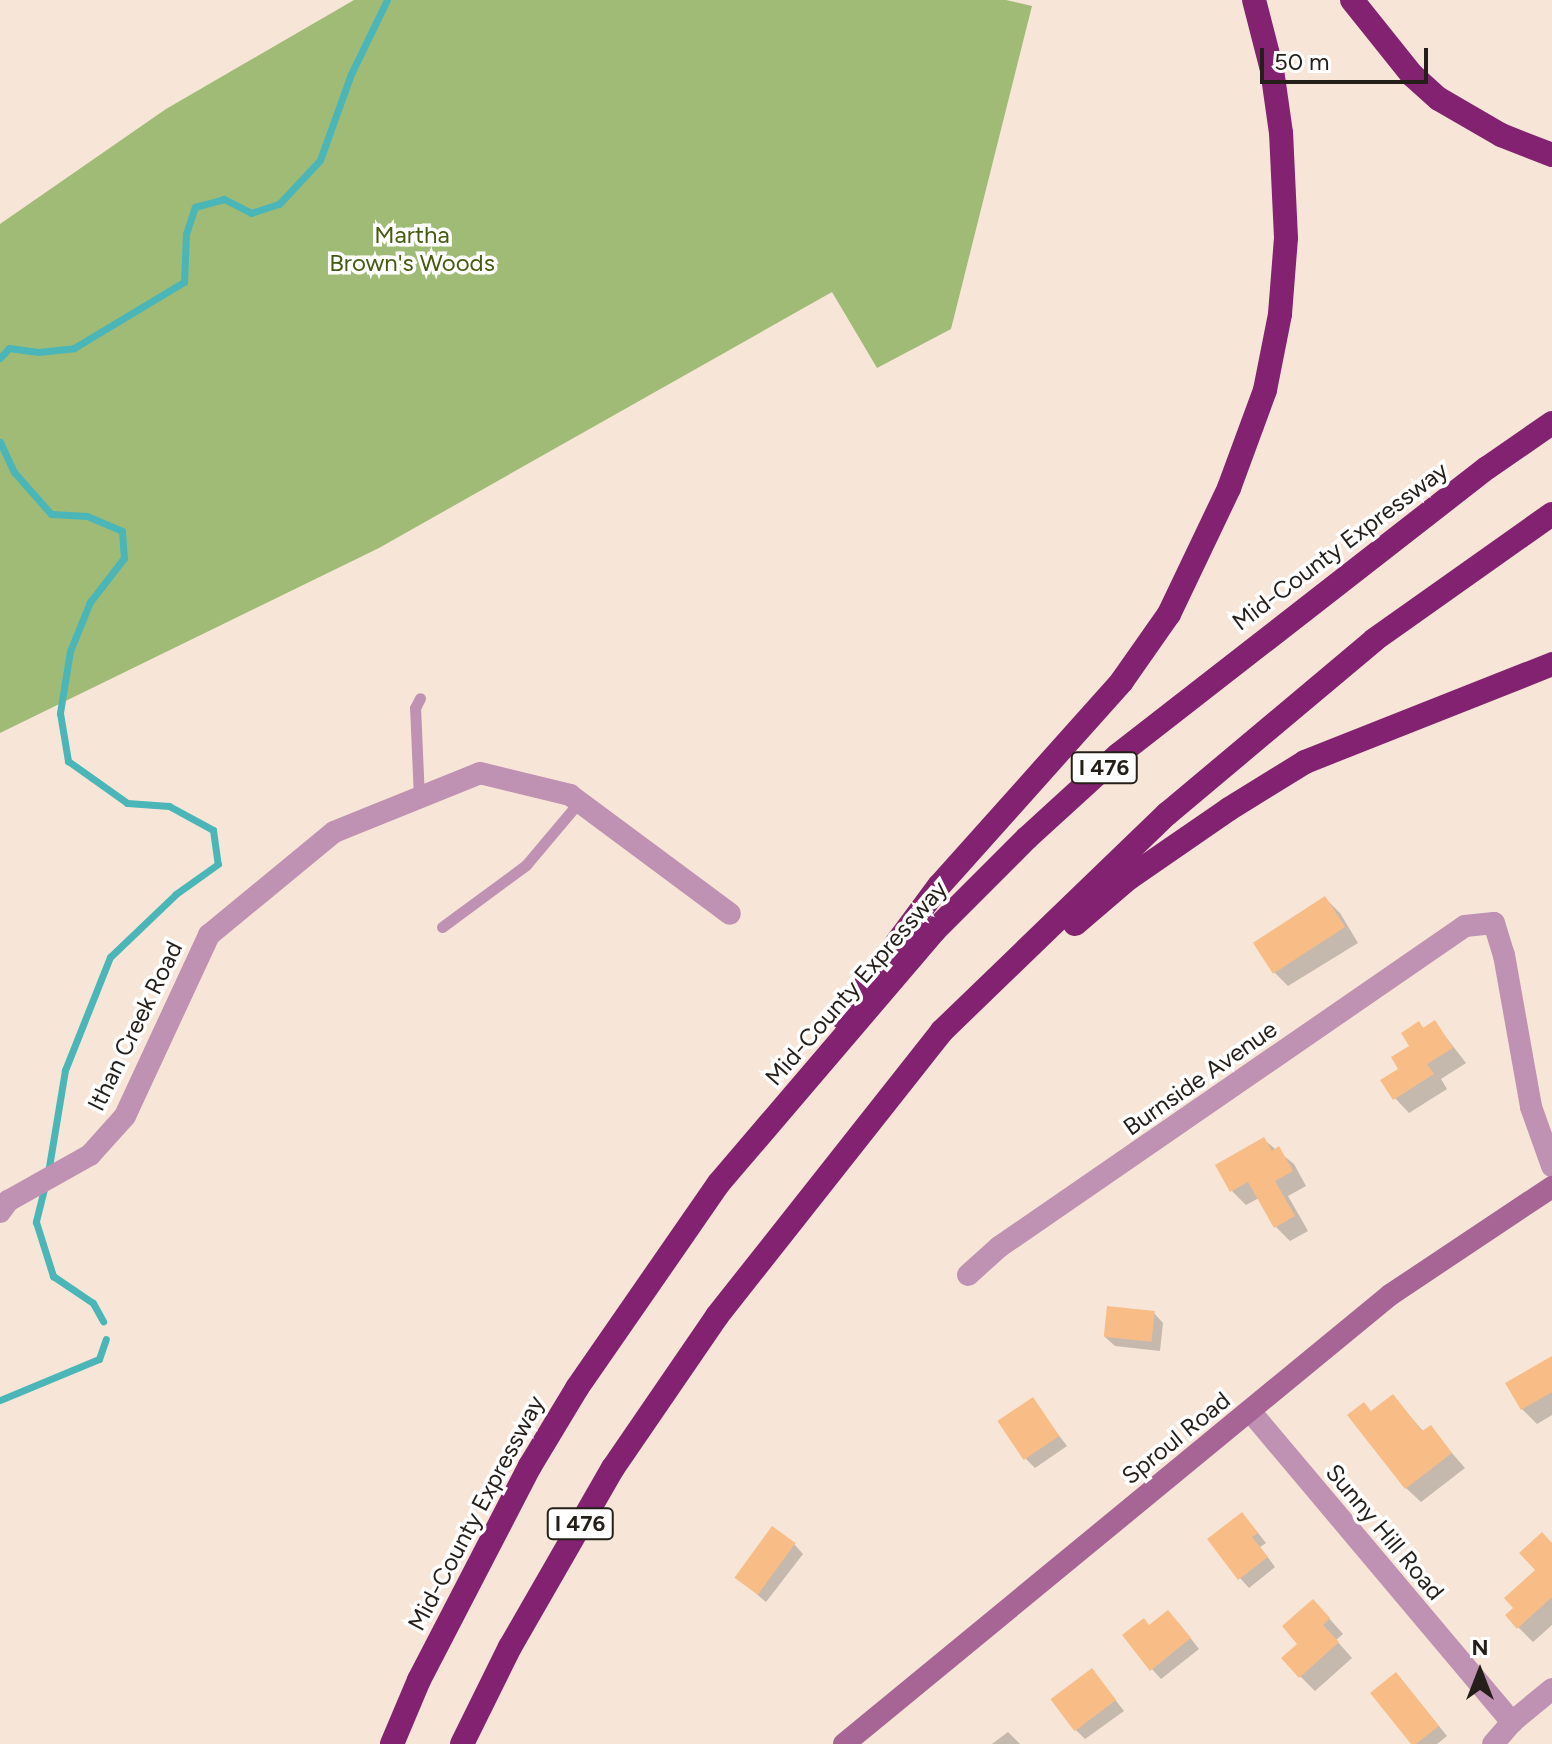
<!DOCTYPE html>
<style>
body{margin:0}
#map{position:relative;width:1552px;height:1744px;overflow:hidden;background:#f7e6d7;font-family:Figtree,sans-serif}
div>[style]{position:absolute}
.forest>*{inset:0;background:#a0bb76}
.shadow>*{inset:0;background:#0003}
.stream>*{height:7px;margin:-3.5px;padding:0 3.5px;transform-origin:3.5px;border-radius:3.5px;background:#4bb6b8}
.building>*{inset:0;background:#f8bd87;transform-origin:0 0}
.service>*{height:11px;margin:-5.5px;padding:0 5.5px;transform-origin:5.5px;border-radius:5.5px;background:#bf91b2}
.minor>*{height:22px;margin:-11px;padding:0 11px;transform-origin:11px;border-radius:11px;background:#bf91b2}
.secondary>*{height:22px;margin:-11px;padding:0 11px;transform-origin:11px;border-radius:11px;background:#a76596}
.motorway>*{height:24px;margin:-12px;padding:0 12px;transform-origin:12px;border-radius:12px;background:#832270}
span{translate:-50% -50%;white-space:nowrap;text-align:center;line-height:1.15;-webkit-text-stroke:7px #fff;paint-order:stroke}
.shield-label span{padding:2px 6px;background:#fff;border:2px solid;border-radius:6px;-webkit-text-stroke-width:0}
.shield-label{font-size:22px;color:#251f1a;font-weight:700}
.park-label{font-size:24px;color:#445c11}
.street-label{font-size:24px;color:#251f1a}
.north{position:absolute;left:1440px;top:1632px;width:80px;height:80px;-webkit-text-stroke:6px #fff;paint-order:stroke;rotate:0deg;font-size:22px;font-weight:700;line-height:32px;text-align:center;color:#251f1a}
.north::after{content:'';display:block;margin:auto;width:28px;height:36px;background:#251f1a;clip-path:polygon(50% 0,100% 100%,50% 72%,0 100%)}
.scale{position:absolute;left:1260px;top:48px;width:168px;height:36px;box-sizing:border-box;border:4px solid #251f1a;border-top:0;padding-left:10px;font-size:24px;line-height:28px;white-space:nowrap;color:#251f1a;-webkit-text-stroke:6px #fff;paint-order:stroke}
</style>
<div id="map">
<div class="forest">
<i style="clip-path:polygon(354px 0,1006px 0,1032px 6px,951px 329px,877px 368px,832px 292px,379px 548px,0 733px,0 224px,166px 109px)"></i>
</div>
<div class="shadow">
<i style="clip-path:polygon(1325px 898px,1340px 913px,1358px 943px,1288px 986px,1273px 971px)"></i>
<i style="clip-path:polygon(1435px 1023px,1466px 1063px,1441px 1079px,1447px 1089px,1409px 1113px,1395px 1098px,1401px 1070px,1419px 1024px,1425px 1029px)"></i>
<i style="clip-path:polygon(1263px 1139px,1294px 1164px,1306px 1186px,1288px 1196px,1308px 1231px,1290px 1241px,1275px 1226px,1259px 1198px,1246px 1205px,1232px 1191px)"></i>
<i style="clip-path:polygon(1154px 1313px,1163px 1323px,1160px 1351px,1115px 1346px,1105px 1337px)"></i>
<i style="clip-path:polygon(1552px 1358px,1552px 1415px,1537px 1424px,1522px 1409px)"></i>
<i style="clip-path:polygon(1393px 1397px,1424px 1432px,1430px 1428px,1465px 1468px,1421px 1502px,1406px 1488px,1372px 1413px)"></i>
<i style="clip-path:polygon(1032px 1400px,1067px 1446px,1035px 1468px,1026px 1459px)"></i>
<i style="clip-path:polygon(1251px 1524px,1266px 1543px,1260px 1547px,1275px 1567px,1249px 1588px,1240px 1578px)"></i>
<i style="clip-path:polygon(794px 1544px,803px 1554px,766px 1602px,736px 1577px)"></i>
<i style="clip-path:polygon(1552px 1545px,1552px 1625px,1533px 1642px,1507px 1616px,1516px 1608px)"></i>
<i style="clip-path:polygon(1327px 1616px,1343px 1634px,1336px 1640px,1352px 1658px,1315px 1691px,1300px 1676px)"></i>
<i style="clip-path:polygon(1178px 1622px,1199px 1649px,1161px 1679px,1152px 1669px,1150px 1627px)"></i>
<i style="clip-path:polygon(1092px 1670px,1124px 1711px,1085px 1739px,1076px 1730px)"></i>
<i style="clip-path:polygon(1405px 1684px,1447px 1736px,1437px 1744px,1414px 1744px)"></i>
<i style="clip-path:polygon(1008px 1732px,1020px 1744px,992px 1744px)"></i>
</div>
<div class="stream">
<i style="left:0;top:358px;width:13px;rotate:-48deg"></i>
<i style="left:9px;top:348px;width:29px;rotate:8deg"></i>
<i style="left:38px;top:352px;width:36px;rotate:-6deg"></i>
<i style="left:74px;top:348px;width:128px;rotate:-31deg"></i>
<i style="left:184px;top:282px;width:48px;rotate:-87.6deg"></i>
<i style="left:186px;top:234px;width:28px;rotate:-72deg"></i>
<i style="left:195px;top:207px;width:30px;rotate:-15deg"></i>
<i style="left:224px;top:199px;width:30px;rotate:27deg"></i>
<i style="left:251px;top:213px;width:29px;rotate:-18deg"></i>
<i style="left:279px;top:204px;width:60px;rotate:-47deg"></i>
<i style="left:320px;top:160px;width:91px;rotate:-70.2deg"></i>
<i style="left:351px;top:74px;width:82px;rotate:-64.1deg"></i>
<i style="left:0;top:442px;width:33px;rotate:65deg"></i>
<i style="left:14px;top:472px;width:56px;rotate:48.6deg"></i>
<i style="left:51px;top:514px;width:36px;rotate:3deg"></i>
<i style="left:87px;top:516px;width:38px;rotate:23deg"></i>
<i style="left:122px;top:531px;width:27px;rotate:86deg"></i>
<i style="left:124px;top:558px;width:56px;rotate:127.7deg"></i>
<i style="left:90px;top:602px;width:53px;rotate:112.2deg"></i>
<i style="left:70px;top:651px;width:63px;rotate:99.2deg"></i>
<i style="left:60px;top:713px;width:49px;rotate:80.5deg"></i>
<i style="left:68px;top:761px;width:72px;rotate:35.4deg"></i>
<i style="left:127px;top:803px;width:42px;rotate:4.1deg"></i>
<i style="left:169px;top:806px;width:50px;rotate:28.6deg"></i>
<i style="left:213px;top:830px;width:34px;rotate:82deg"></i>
<i style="left:218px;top:864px;width:52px;rotate:144.5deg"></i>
<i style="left:176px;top:894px;width:91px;rotate:136.3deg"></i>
<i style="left:110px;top:957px;width:122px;rotate:111.7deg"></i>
<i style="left:65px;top:1070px;width:104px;rotate:99.4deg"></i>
<i style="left:45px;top:1185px;width:38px;rotate:104deg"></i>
<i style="left:36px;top:1222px;width:57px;rotate:72.5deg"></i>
<i style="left:53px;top:1276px;width:48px;rotate:34deg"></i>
<i style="left:93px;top:1303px;width:21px;rotate:61deg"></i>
<i style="left:0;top:1400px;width:107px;rotate:-22.5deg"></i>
<i style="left:99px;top:1359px;width:21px;rotate:-71deg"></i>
</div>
<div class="building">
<i style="left:1325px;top:896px;width:37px;height:86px;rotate:57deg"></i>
<i style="clip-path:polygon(1435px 1020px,1453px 1048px,1427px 1064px,1434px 1074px,1393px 1100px,1380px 1080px,1398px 1069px,1391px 1057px,1409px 1046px,1401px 1033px,1419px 1021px,1423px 1028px)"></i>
<i style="clip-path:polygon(1264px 1137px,1272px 1151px,1279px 1146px,1293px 1171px,1275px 1181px,1295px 1216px,1274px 1228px,1248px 1182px,1230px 1192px,1215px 1165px)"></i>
<i style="left:1107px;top:1306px;width:48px;height:31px;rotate:6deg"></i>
<i style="clip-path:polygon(1552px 1356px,1552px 1392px,1521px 1410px,1505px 1383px)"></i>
<i style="clip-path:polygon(1393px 1394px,1422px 1431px,1431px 1425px,1452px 1453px,1405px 1489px,1347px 1415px,1364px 1402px,1371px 1411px)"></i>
<i style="left:1033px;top:1397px;width:47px;height:43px;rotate:56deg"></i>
<i style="clip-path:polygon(1242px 1512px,1258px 1533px,1252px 1537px,1268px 1557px,1238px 1580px,1207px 1539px)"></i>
<i style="left:772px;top:1526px;width:29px;height:64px;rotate:36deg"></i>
<i style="clip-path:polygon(1542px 1532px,1552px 1543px,1552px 1597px,1517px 1629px,1505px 1615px,1513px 1608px,1504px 1598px,1535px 1570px,1519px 1553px)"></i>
<i style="clip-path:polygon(1313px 1599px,1330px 1618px,1323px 1625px,1339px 1642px,1299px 1678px,1281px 1658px,1297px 1644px,1282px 1626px)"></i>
<i style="clip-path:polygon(1168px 1610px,1191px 1638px,1150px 1671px,1122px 1635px,1144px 1618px,1149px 1625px)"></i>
<i style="left:1092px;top:1668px;width:40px;height:52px;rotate:53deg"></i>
<i style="clip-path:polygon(1396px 1672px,1439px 1726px,1416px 1744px,1411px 1744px,1370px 1693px)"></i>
</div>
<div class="service">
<i style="left:419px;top:798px;width:90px;rotate:-92.5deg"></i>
<i style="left:415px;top:708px;width:11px;rotate:-63deg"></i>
<i style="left:442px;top:927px;width:104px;rotate:-36.4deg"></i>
<i style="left:526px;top:865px;width:82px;rotate:-49.9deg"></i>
</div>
<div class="minor">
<i style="left:0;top:1212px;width:14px;rotate:-54deg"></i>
<i style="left:8px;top:1201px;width:94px;rotate:-29.3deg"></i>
<i style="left:90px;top:1155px;width:52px;rotate:-48.1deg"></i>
<i style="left:125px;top:1116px;width:200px;rotate:-65.1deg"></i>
<i style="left:209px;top:935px;width:162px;rotate:-39.5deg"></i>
<i style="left:334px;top:832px;width:157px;rotate:-22deg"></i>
<i style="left:480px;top:773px;width:93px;rotate:13.7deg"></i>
<i style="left:570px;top:795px;width:199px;rotate:36.6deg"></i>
<i style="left:968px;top:1275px;width:42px;rotate:-42.1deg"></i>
<i style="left:999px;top:1247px;width:566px;rotate:-34.56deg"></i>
<i style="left:1465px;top:926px;width:29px;rotate:-6deg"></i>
<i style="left:1494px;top:923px;width:34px;rotate:73deg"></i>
<i style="left:1504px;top:955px;width:154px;rotate:79.9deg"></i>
<i style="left:1531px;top:1107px;width:63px;rotate:70.4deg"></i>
<i style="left:1250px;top:1411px;width:407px;rotate:49.9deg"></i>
<i style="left:1493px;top:1744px;width:29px;rotate:-49deg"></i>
<i style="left:1512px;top:1722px;width:52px;rotate:-39.5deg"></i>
</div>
<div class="secondary">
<i style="left:844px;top:1744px;width:707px;rotate:-39.43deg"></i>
<i style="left:1390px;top:1295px;width:195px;rotate:-33.7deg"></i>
</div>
<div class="motorway">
<i style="left:1352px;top:0;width:96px;rotate:51.3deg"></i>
<i style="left:1412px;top:75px;width:36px;rotate:42deg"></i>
<i style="left:1439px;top:99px;width:72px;rotate:30.1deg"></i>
<i style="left:1501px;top:135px;width:55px;rotate:21.4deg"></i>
<i style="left:1075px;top:924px;width:71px;rotate:-40.4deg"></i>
<i style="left:1129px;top:878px;width:121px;rotate:-34.6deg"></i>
<i style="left:1229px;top:809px;width:89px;rotate:-31.7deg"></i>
<i style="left:1305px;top:762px;width:266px;rotate:-21.6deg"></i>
<i style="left:842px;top:1017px;width:163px;rotate:-53.5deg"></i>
<i style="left:939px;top:886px;width:275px;rotate:-48.2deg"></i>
<i style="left:1122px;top:681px;width:82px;rotate:-55deg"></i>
<i style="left:1169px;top:614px;width:140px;rotate:-64.5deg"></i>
<i style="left:1229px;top:488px;width:104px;rotate:-69.8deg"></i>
<i style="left:1265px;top:390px;width:77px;rotate:-78.8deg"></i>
<i style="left:1280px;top:314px;width:76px;rotate:-85.5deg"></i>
<i style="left:1286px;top:238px;width:105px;rotate:-92.7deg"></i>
<i style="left:1281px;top:133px;width:64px;rotate:-98.1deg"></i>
<i style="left:1272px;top:70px;width:72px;rotate:-104.4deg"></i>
<i style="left:392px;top:1744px;width:69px;rotate:-67.1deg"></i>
<i style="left:419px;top:1680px;width:241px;rotate:-62.6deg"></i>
<i style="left:530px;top:1466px;width:91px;rotate:-58.9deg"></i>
<i style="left:577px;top:1388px;width:249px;rotate:-55.3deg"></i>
<i style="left:719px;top:1183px;width:333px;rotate:-49.5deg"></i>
<i style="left:935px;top:930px;width:130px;rotate:-45deg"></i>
<i style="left:1027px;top:838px;width:123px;rotate:-42.4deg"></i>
<i style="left:1118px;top:755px;width:467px;rotate:-37.9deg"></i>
<i style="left:1487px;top:468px;width:79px;rotate:-34.7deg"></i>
<i style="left:462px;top:1744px;width:108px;rotate:-63.7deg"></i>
<i style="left:510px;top:1647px;width:207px;rotate:-60.1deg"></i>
<i style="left:613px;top:1468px;width:184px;rotate:-55.6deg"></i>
<i style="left:717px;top:1316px;width:363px;rotate:-51.7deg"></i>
<i style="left:942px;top:1031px;width:313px;rotate:-44deg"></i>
<i style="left:1167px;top:814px;width:270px;rotate:-40deg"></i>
<i style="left:1374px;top:640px;width:218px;rotate:-35.3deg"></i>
</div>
<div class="shield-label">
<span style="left:1104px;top:768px">I 476</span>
<span style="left:580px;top:1524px">I 476</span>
</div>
<div class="park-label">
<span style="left:412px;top:249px">Martha<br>Brown's Woods</span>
</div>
<div class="street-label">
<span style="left:1340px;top:546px;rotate:-37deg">Mid-County Expressway</span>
<span style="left:856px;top:983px;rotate:-49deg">Mid-County Expressway</span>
<span style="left:135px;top:1026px;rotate:-64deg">Ithan Creek Road</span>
<span style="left:1200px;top:1078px;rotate:-35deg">Burnside Avenue</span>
<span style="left:1176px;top:1438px;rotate:-39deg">Sproul Road</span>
<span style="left:476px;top:1513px;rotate:-62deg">Mid-County Expressway</span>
<span style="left:1385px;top:1532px;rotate:50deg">Sunny Hill Road</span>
</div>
<div class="north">N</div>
<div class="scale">50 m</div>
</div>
